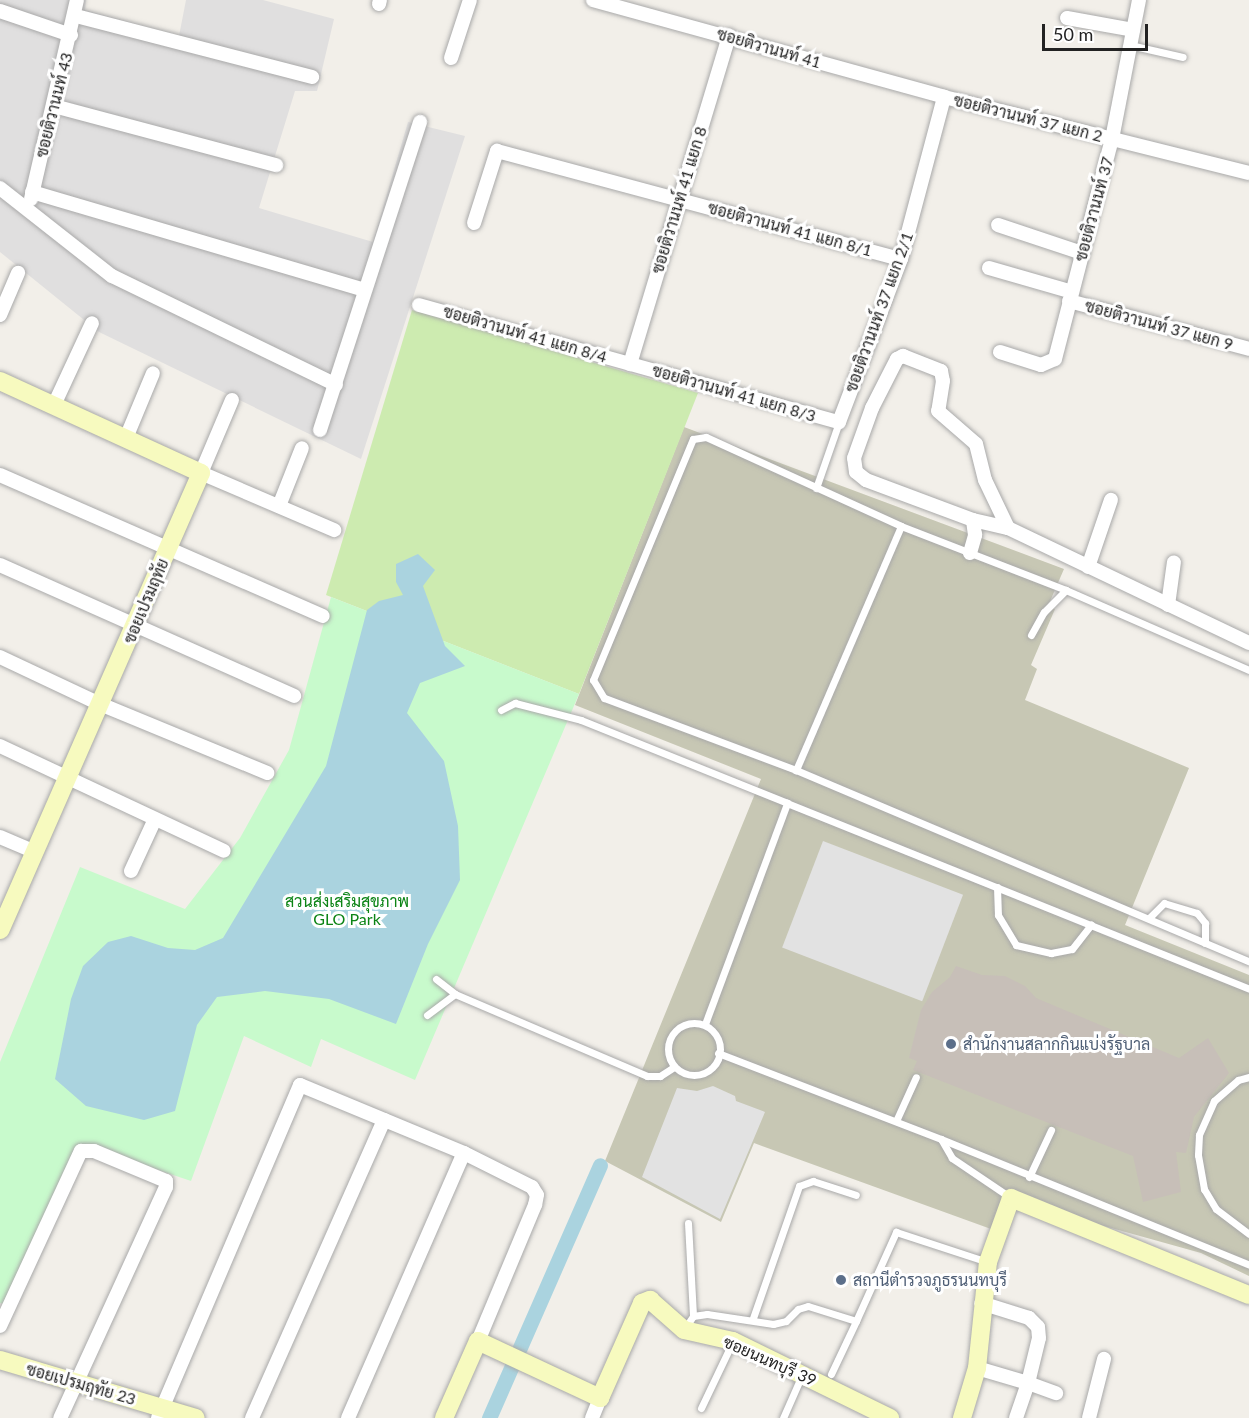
<!DOCTYPE html>
<meta charset="utf-8">
<style>
body{margin:0}
#map{position:relative;width:1249px;height:1418px;overflow:hidden;background:#f2efe9;font-family:Lato,Sarabun,sans-serif}
div>[style]{position:absolute}
.residential>*{inset:0;background:#e0dfdf}
.construction>*{inset:0;background:#c7c7b4}
.grass>*{inset:0;background:#cdebb0}
.park>*{inset:0;background:#c8facc}
.parking>*{inset:0;background:#e2e2e2;transform-origin:0 0}
.water>*{inset:0;background:#aad3df}
.canal>*{height:15px;margin:-7.5px;padding:0 7.5px;transform-origin:7.5px;border-radius:7.5px;background:#aad3df}
.building>*{inset:0;background:#c7bfb8}
.roads{filter:drop-shadow(0 0 2px #a9a9a9) drop-shadow(0 0 2px #a9a9a9)}
.lane>*{height:7px;margin:-3.5px;padding:0 3.5px;transform-origin:3.5px;border-radius:3.5px;background:#fff}
.lane>.ring{margin:-3.5px;padding:0;box-sizing:content-box;background:none;border:7px solid #fff;border-radius:50%}
.street>*{height:14px;margin:-7px;padding:0 7px;transform-origin:7px;border-radius:7px;background:#fff}
.secondary>*{height:18px;margin:-9px;padding:0 9px;transform-origin:9px;border-radius:9px;background:#f7fabf}
.dots>*{width:16px;height:16px;translate:-50% -50%;box-sizing:border-box;border:3px solid #fff;border-radius:50%}
span{translate:-50% -50%;white-space:nowrap;text-align:center;line-height:1.15;-webkit-text-stroke:6px #fff;paint-order:stroke}
.street-label{font-size:16px;color:#222}
.park-label{font-size:16px;color:#0c8416}
.service-label{font-size:16px;color:#4e5e75}
.left{translate:0 -50%;text-align:left}
.scale{position:absolute;left:1042px;top:24px;width:106px;height:27px;box-sizing:border-box;border:3px solid #222;border-top:0;padding-left:8px;font-size:18px;line-height:21px;white-space:nowrap;color:#222;-webkit-text-stroke:4px #fff;paint-order:stroke}
</style>
<div id="map">
<div class="residential">
<i style="clip-path:polygon(0 0,86px 0,85px 10px,179px 36px,186px 0,263px 0,334px 19px,317px 91px,295px 91px,259px 208px,373px 242px,408px 122px,465px 136px,361px 459px,99px 332px,0 252px)"></i>
</div>
<div class="construction">
<i style="clip-path:polygon(684px 427px,1064px 569px,1048px 606px,1055px 609px,1031px 665px,1037px 669px,1025px 700px,1189px 768px,1125px 925px,1249px 975px,1249px 1276px,1201px 1253px,1011px 1200px,991px 1229px,754px 1143px,721px 1222px,605px 1161px,761px 779px,575px 705px)"></i>
</div>
<div class="grass">
<i style="clip-path:polygon(412px 310px,698px 393px,579px 694px,326px 595px)"></i>
</div>
<div class="park">
<i style="clip-path:polygon(331px 597px,579px 694px,415px 1080px,321px 1039px,311px 1067px,244px 1036px,191px 1181px,84px 1145px,9px 1305px,0 1303px,0 1062px,80px 867px,185px 909px,240px 838px,289px 750px)"></i>
</div>
<div class="parking">
<i style="left:823px;top:841px;width:150px;height:114px;rotate:21deg"></i>
<i style="clip-path:polygon(713px 1086px,735px 1096px,736px 1101px,765px 1112px,720px 1219px,642px 1177px,677px 1088px,697px 1091px)"></i>
</div>
<div class="water">
<i style="clip-path:polygon(418px 554px,435px 570px,423px 586px,445px 646px,465px 666px,420px 683px,407px 713px,444px 761px,458px 826px,460px 880px,428px 944px,396px 1024px,329px 999px,265px 991px,217px 997px,197px 1025px,175px 1111px,144px 1120px,86px 1106px,55px 1079px,71px 999px,83px 966px,108px 942px,131px 936px,168px 948px,195px 950px,223px 938px,326px 766px,367px 610px,379px 601px,403px 595px,396px 582px,396px 564px)"></i>
</div>
<div class="canal">
<i style="left:489px;top:1418px;width:276px;rotate:-66.3deg"></i>
</div>
<div class="building">
<i style="clip-path:polygon(956px 966px,982px 975px,1005px 976px,1025px 986px,1036px 998px,1179px 1058px,1208px 1038px,1229px 1073px,1194px 1117px,1186px 1153px,1176px 1152px,1181px 1192px,1143px 1202px,1133px 1156px,913px 1070px,917px 1061px,909px 1058px,921px 1010px,932px 992px,950px 977px)"></i>
</div>
<div class="roads">
<div class="lane">
<i style="left:1130px;top:45px;width:54px;rotate:12.8deg"></i>
<i style="left:816px;top:488px;width:70px;rotate:-70.8deg"></i>
<i style="left:1031px;top:635px;width:26px;rotate:-61deg"></i>
<i style="left:1044px;top:612px;width:31px;rotate:-45deg"></i>
<i style="left:1249px;top:670px;width:200px;rotate:-156.4deg"></i>
<i style="left:1066px;top:590px;width:177px;rotate:-158.8deg"></i>
<i style="left:901px;top:526px;width:266px;rotate:113.3deg"></i>
<i style="left:796px;top:770px;width:492px;rotate:22.9deg"></i>
<i style="left:501px;top:710px;width:16px;rotate:-27deg"></i>
<i style="left:515px;top:703px;width:68px;rotate:14.4deg"></i>
<i style="left:581px;top:720px;width:222px;rotate:21.9deg"></i>
<i style="left:796px;top:770px;width:205px;rotate:-159.4deg"></i>
<i style="left:604px;top:698px;width:21px;rotate:-121deg"></i>
<i style="left:593px;top:680px;width:261px;rotate:-67.5deg"></i>
<i style="left:693px;top:439px;width:13px;rotate:-9deg"></i>
<i style="left:706px;top:437px;width:214px;rotate:24.5deg"></i>
<i style="left:997px;top:887px;width:28px;rotate:88deg"></i>
<i style="left:998px;top:915px;width:35px;rotate:59deg"></i>
<i style="left:1016px;top:945px;width:36px;rotate:13deg"></i>
<i style="left:1051px;top:953px;width:21px;rotate:-11deg"></i>
<i style="left:1072px;top:949px;width:31px;rotate:-52deg"></i>
<i style="left:1150px;top:917px;width:20px;rotate:-45deg"></i>
<i style="left:1164px;top:903px;width:34px;rotate:17deg"></i>
<i style="left:1197px;top:913px;width:13px;rotate:51deg"></i>
<i style="left:1205px;top:923px;width:20px;rotate:90deg"></i>
<i style="left:436px;top:979px;width:24px;rotate:38deg"></i>
<i style="left:455px;top:994px;width:209px;rotate:23.1deg"></i>
<i style="left:647px;top:1076px;width:13px"></i>
<i style="left:660px;top:1076px;width:17px;rotate:-33deg"></i>
<i style="left:427px;top:1015px;width:35px;rotate:-37deg"></i>
<i class="ring" style="left:668px;top:1023px;width:45px;height:45px"></i>
<i style="left:705px;top:1024px;width:236px;rotate:-69.6deg"></i>
<i style="left:787px;top:803px;width:498px;rotate:21.9deg"></i>
<i style="left:718px;top:1053px;width:239px;rotate:21.1deg"></i>
<i style="left:941px;top:1139px;width:22px;rotate:60deg"></i>
<i style="left:952px;top:1158px;width:71px;rotate:34.1deg"></i>
<i style="left:1249px;top:1077px;width:11px;rotate:165deg"></i>
<i style="left:1238px;top:1080px;width:32px;rotate:139deg"></i>
<i style="left:1214px;top:1101px;width:37px;rotate:114deg"></i>
<i style="left:1199px;top:1135px;width:20px;rotate:93deg"></i>
<i style="left:1198px;top:1155px;width:35px;rotate:80deg"></i>
<i style="left:1204px;top:1189px;width:23px;rotate:59deg"></i>
<i style="left:1216px;top:1209px;width:41px;rotate:37.1deg"></i>
<i style="left:896px;top:1121px;width:48px;rotate:-65.6deg"></i>
<i style="left:941px;top:1139px;width:333px;rotate:22.2deg"></i>
<i style="left:1029px;top:1177px;width:52px;rotate:-64.9deg"></i>
<i style="left:688px;top:1223px;width:93px;rotate:86.9deg"></i>
<i style="left:753px;top:1318px;width:140px;rotate:-70.8deg"></i>
<i style="left:799px;top:1186px;width:15px;rotate:-20deg"></i>
<i style="left:813px;top:1181px;width:45px;rotate:18deg"></i>
<i style="left:685px;top:1328px;width:14px;rotate:-56deg"></i>
<i style="left:693px;top:1316px;width:14px;rotate:-8deg"></i>
<i style="left:707px;top:1314px;width:67px;rotate:8.6deg"></i>
<i style="left:773px;top:1324px;width:13px;rotate:-13deg"></i>
<i style="left:786px;top:1321px;width:17px;rotate:-45deg"></i>
<i style="left:798px;top:1309px;width:10px;rotate:-17deg"></i>
<i style="left:808px;top:1306px;width:50px;rotate:17.4deg"></i>
<i style="left:856px;top:1321px;width:98px;rotate:-65.8deg"></i>
<i style="left:896px;top:1232px;width:97px;rotate:18.1deg"></i>
<i style="left:831px;top:1374px;width:59px;rotate:-64.7deg"></i>
<i style="left:701px;top:1408px;width:72px;rotate:-64.5deg"></i>
<i style="left:783px;top:1418px;width:45px;rotate:-66.3deg"></i>
</div>
<div class="street">
<i style="left:593px;top:0;width:364px;rotate:15.4deg"></i>
<i style="left:944px;top:97px;width:314px;rotate:14deg"></i>
<i style="left:379px;top:4px;width:4px;rotate:-76deg"></i>
<i style="left:0;top:11px;width:75px;rotate:18.7deg"></i>
<i style="left:76px;top:16px;width:244px;rotate:14.5deg"></i>
<i style="left:1067px;top:18px;width:67px;rotate:10.3deg"></i>
<i style="left:451px;top:58px;width:61px;rotate:-71.9deg"></i>
<i style="left:54px;top:106px;width:230px;rotate:14.9deg"></i>
<i style="left:0;top:188px;width:142px;rotate:38.2deg"></i>
<i style="left:112px;top:276px;width:249px;rotate:25.9deg"></i>
<i style="left:32px;top:192px;width:346px;rotate:16.4deg"></i>
<i style="left:31px;top:199px;width:204px;rotate:-77deg"></i>
<i style="left:474px;top:223px;width:76px;rotate:-72.3deg"></i>
<i style="left:497px;top:151px;width:418px;rotate:15deg"></i>
<i style="left:998px;top:225px;width:89px;rotate:18.4deg"></i>
<i style="left:989px;top:268px;width:86px;rotate:16.1deg"></i>
<i style="left:1069px;top:301px;width:186px;rotate:14.9deg"></i>
<i style="left:419px;top:305px;width:436px;rotate:15.6deg"></i>
<i style="left:839px;top:422px;width:174px;rotate:-69.2deg"></i>
<i style="left:901px;top:259px;width:168px;rotate:-75.1deg"></i>
<i style="left:0;top:315px;width:46px;rotate:-66.8deg"></i>
<i style="left:1000px;top:352px;width:43px;rotate:17.6deg"></i>
<i style="left:1041px;top:365px;width:15px;rotate:-23deg"></i>
<i style="left:1055px;top:359px;width:227px;rotate:-75.5deg"></i>
<i style="left:1112px;top:139px;width:142px;rotate:-79deg"></i>
<i style="left:630px;top:364px;width:343px;rotate:-73.2deg"></i>
<i style="left:232px;top:400px;width:79px;rotate:113deg"></i>
<i style="left:201px;top:473px;width:145px;rotate:23.2deg"></i>
<i style="left:54px;top:405px;width:90px;rotate:-65.1deg"></i>
<i style="left:320px;top:430px;width:324px;rotate:-72deg"></i>
<i style="left:126px;top:438px;width:70px;rotate:-67.4deg"></i>
<i style="left:0;top:475px;width:352px;rotate:23.6deg"></i>
<i style="left:279px;top:506px;width:62px;rotate:-68.4deg"></i>
<i style="left:973px;top:520px;width:36px;rotate:13deg"></i>
<i style="left:1008px;top:528px;width:267px;rotate:25.5deg"></i>
<i style="left:970px;top:553px;width:19px;rotate:-74deg"></i>
<i style="left:975px;top:535px;width:15px;rotate:-98deg"></i>
<i style="left:973px;top:520px;width:114px;rotate:-159.5deg"></i>
<i style="left:866px;top:480px;width:13px;rotate:-141deg"></i>
<i style="left:856px;top:472px;width:14px;rotate:-98deg"></i>
<i style="left:854px;top:458px;width:53px;rotate:-70.2deg"></i>
<i style="left:872px;top:408px;width:55px;rotate:-63deg"></i>
<i style="left:897px;top:359px;width:7px;rotate:-27deg"></i>
<i style="left:903px;top:356px;width:41px;rotate:21.5deg"></i>
<i style="left:941px;top:371px;width:10px;rotate:79deg"></i>
<i style="left:943px;top:381px;width:30px;rotate:99deg"></i>
<i style="left:938px;top:411px;width:50px;rotate:41deg"></i>
<i style="left:976px;top:444px;width:37px;rotate:76deg"></i>
<i style="left:985px;top:480px;width:53px;rotate:64.4deg"></i>
<i style="left:0;top:565px;width:322px;rotate:24deg"></i>
<i style="left:1088px;top:567px;width:71px;rotate:-71.1deg"></i>
<i style="left:1168px;top:605px;width:43px;rotate:-82.1deg"></i>
<i style="left:0;top:657px;width:110px;rotate:25.2deg"></i>
<i style="left:100px;top:704px;width:181px;rotate:22.4deg"></i>
<i style="left:0;top:746px;width:247px;rotate:25.1deg"></i>
<i style="left:0;top:837px;width:38px;rotate:23deg"></i>
<i style="left:131px;top:871px;width:57px;rotate:-65.2deg"></i>
<i style="left:0;top:1326px;width:193px;rotate:-65.2deg"></i>
<i style="left:81px;top:1151px;width:13px"></i>
<i style="left:94px;top:1151px;width:78px;rotate:22.6deg"></i>
<i style="left:166px;top:1181px;width:6px;rotate:90deg"></i>
<i style="left:166px;top:1187px;width:254px;rotate:114.6deg"></i>
<i style="left:977px;top:1368px;width:53px;rotate:16.4deg"></i>
<i style="left:1028px;top:1383px;width:46px;rotate:-76.3deg"></i>
<i style="left:1039px;top:1338px;width:11px;rotate:-95deg"></i>
<i style="left:1038px;top:1327px;width:13px;rotate:-135deg"></i>
<i style="left:1029px;top:1318px;width:50px;rotate:-162.6deg"></i>
<i style="left:158px;top:1418px;width:362px;rotate:-66.9deg"></i>
<i style="left:300px;top:1085px;width:178px;rotate:22.5deg"></i>
<i style="left:464px;top:1153px;width:76px;rotate:26.6deg"></i>
<i style="left:532px;top:1187px;width:9px;rotate:58deg"></i>
<i style="left:537px;top:1195px;width:10px;rotate:101deg"></i>
<i style="left:535px;top:1205px;width:147px;rotate:112.7deg"></i>
<i style="left:252px;top:1418px;width:326px;rotate:-66.1deg"></i>
<i style="left:348px;top:1418px;width:289px;rotate:-66.4deg"></i>
<i style="left:592px;top:1418px;width:22px;rotate:-68deg"></i>
<i style="left:1016px;top:1418px;width:37px;rotate:-71deg"></i>
<i style="left:1028px;top:1383px;width:30px;rotate:20deg"></i>
<i style="left:1089px;top:1418px;width:61px;rotate:-75.7deg"></i>
</div>
<div class="secondary">
<i style="left:0;top:381px;width:221px;rotate:24.6deg"></i>
<i style="left:201px;top:473px;width:499px;rotate:113.7deg"></i>
<i style="left:0;top:1360px;width:204px;rotate:16.5deg"></i>
<i style="left:444px;top:1418px;width:84px;rotate:-66.2deg"></i>
<i style="left:478px;top:1341px;width:135px;rotate:25deg"></i>
<i style="left:600px;top:1398px;width:104px;rotate:-66.1deg"></i>
<i style="left:642px;top:1303px;width:9px;rotate:-21deg"></i>
<i style="left:650px;top:1300px;width:45px;rotate:41.4deg"></i>
<i style="left:684px;top:1330px;width:50px;rotate:12.7deg"></i>
<i style="left:733px;top:1341px;width:175px;rotate:26.1deg"></i>
<i style="left:962px;top:1418px;width:52px;rotate:-73.3deg"></i>
<i style="left:977px;top:1368px;width:107px;rotate:-84.1deg"></i>
<i style="left:988px;top:1262px;width:68px;rotate:-70.2deg"></i>
<i style="left:1011px;top:1198px;width:257px;rotate:22.2deg"></i>
</div>
</div>
<div class="dots">
<i style="left:951px;top:1044px;background:#5c6f8a"></i>
<i style="left:841px;top:1280px;background:#5c6f8a"></i>
</div>
<div class="street-label">
<span style="left:769px;top:48px;rotate:16deg">ซอยติวานนท์ 41</span>
<span style="left:54px;top:105px;rotate:-76deg">ซอยติวานนท์ 43</span>
<span style="left:1028px;top:118px;rotate:14deg">ซอยติวานนท์ 37 แยก 2</span>
<span style="left:679px;top:200px;rotate:-73deg">ซอยติวานนท์ 41 แยก 8</span>
<span style="left:1094px;top:209px;rotate:-75deg">ซอยติวานนท์ 37</span>
<span style="left:790px;top:229px;rotate:15deg">ซอยติวานนท์ 41 แยก 8/1</span>
<span style="left:879px;top:312px;rotate:-70deg">ซอยติวานนท์ 37 แยก 2/1</span>
<span style="left:1159px;top:325px;rotate:15deg">ซอยติวานนท์ 37 แยก 9</span>
<span style="left:525px;top:334px;rotate:16deg">ซอยติวานนท์ 41 แยก 8/4</span>
<span style="left:734px;top:393px;rotate:16deg">ซอยติวานนท์ 41 แยก 8/3</span>
<span style="left:146px;top:601px;rotate:-67deg">ซอยเปรมฤทัย</span>
<span style="left:770px;top:1361px;rotate:24deg">ซอยนนทบุรี 39</span>
<span style="left:81px;top:1384px;rotate:16deg">ซอยเปรมฤทัย 23</span>
</div>
<div class="park-label">
<span style="left:347px;top:910px">สวนส่งเสริมสุขภาพ<br>GLO Park</span>
</div>
<div class="service-label">
<span class="left" style="left:963px;top:1044px">สำนักงานสลากกินแบ่งรัฐบาล</span>
<span class="left" style="left:853px;top:1280px">สถานีตำรวจภูธรนนทบุรี</span>
</div>
<div class="scale">50 m</div>
</div>
